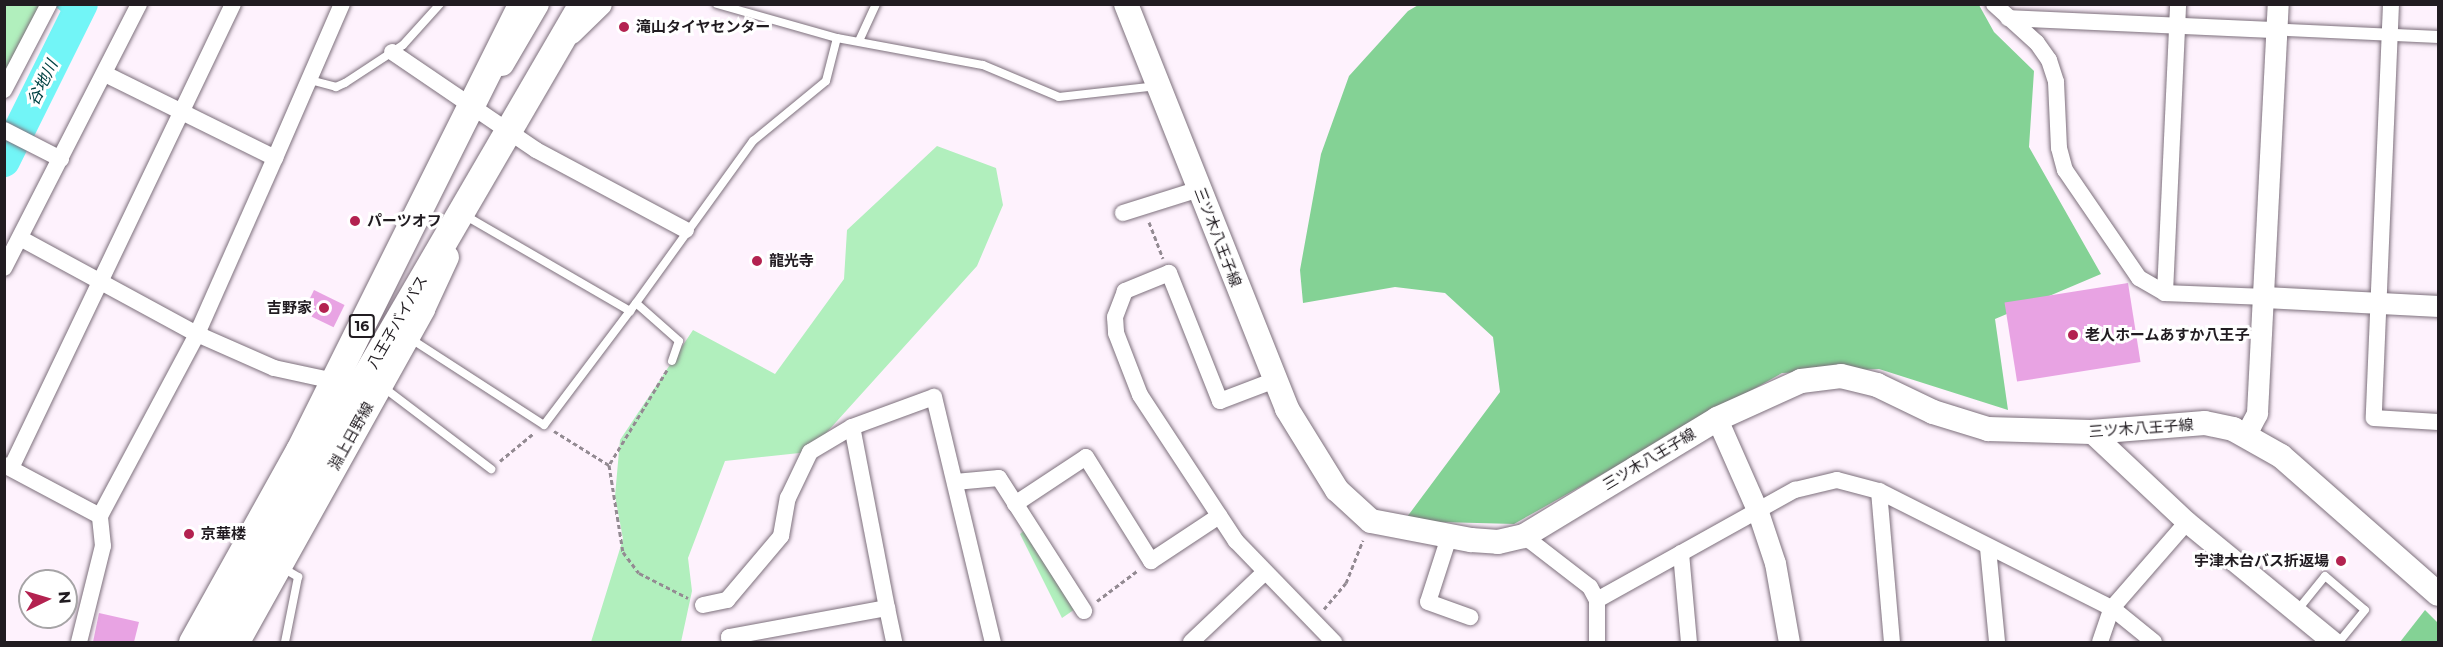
<!DOCTYPE html>
<meta charset="utf-8">
<style>
body{margin:0}
#map{position:relative;width:2443px;height:647px;overflow:hidden;background:#fef2fd;font-family:Montserrat,"Noto Sans JP",sans-serif}
div>[style]{position:absolute}
.green>*{inset:0;background:#b1efbd}
.forest>*{inset:0;background:#84d295}
.stream>*{height:5px;margin:-2.5px;padding:0 2.5px;transform-origin:2.5px;border-radius:2.5px;background:#72f5f7}
.river>*{height:32px;margin:-16px;padding:0 16px;transform-origin:16px;border-radius:16px;background:#72f5f7}
.building>*{inset:0;background:#e8a3e3;transform-origin:0 0}
.path>*{height:3px;margin-top:-1.5px;transform-origin:0;background:repeating-linear-gradient(90deg,#938a92 0 4.5px,transparent 0 7.5px)}
.roads{filter:drop-shadow(0 0 2px #7d707c) drop-shadow(0 0 2px #7d707c)}
.service>*{height:8px;margin:-4px;padding:0 4px;transform-origin:4px;border-radius:4px;background:#fff}
.pedestrian>*{height:12px;margin:-6px;padding:0 6px;transform-origin:6px;border-radius:6px;background:#fff}
.minor>*{height:16px;margin:-8px;padding:0 8px;transform-origin:8px;border-radius:8px;background:#fff}
.tertiary>*{height:21px;margin:-10.5px;padding:0 10.5px;transform-origin:10.5px;border-radius:10.5px;background:#fff}
.secondary>*{height:24px;margin:-12px;padding:0 12px;transform-origin:12px;border-radius:12px;background:#fff}
.trunk>*{height:27px;margin:-13.5px;padding:0 13.5px;transform-origin:13.5px;border-radius:13.5px;background:#fff}
.dots>*{width:16px;height:16px;translate:-50% -50%;box-sizing:border-box;border:3px solid #fff;border-radius:50%}
span{translate:-50% -50%;white-space:nowrap;text-align:center;line-height:1.15;-webkit-text-stroke:6px #fff;paint-order:stroke}
.shield-label span{padding:2px 4px;background:#fff;border:2px solid;border-radius:4px;-webkit-text-stroke-width:0}
.shield-label{font-size:14px;color:#211c21;font-weight:700}
.poi-label{font-size:15px;color:#211c21;font-weight:700}
.left{translate:0 -50%;text-align:left}
.right{translate:-100% -50%;text-align:right}
.street-label{font-size:15px;color:#211c21}
.water-label{font-size:16px;color:#004243;font-style:italic}
.frame{position:absolute;inset:0;border:6px solid #211c21;pointer-events:none}
.north{position:absolute;left:18px;top:569px;width:60px;height:60px;box-sizing:border-box;background:#fff;border:2px solid #a6a4a6;border-radius:50%;rotate:85deg;font-size:16px;font-weight:700;line-height:24px;text-align:center;color:#211c21}
.north::after{content:'';display:block;margin:auto;width:21px;height:27px;background:#b32250;clip-path:polygon(50% 0,100% 100%,50% 72%,0 100%)}
</style>
<div id="map">
<div class="green">
<i style="clip-path:polygon(5px 5px,41px 5px,5px 76px)"></i>
<i style="clip-path:polygon(937px 146px,996px 168px,1003px 205px,977px 266px,809px 452px,725px 461px,688px 558px,692px 591px,681px 642px,591px 642px,623px 539px,615px 496px,620px 440px,693px 330px,775px 374px,844px 279px,847px 230px)"></i>
<i style="clip-path:polygon(1029px 526px,1081px 605px,1062px 618px,1020px 534px)"></i>
</div>
<div class="forest">
<i style="clip-path:polygon(1420px 4px,1979px 5px,1994px 32px,2034px 71px,2029px 147px,2101px 274px,1995px 319px,2008px 410px,1879px 369px,1782px 373px,1514px 524px,1404px 521px,1500px 392px,1493px 337px,1445px 293px,1395px 287px,1303px 303px,1300px 270px,1321px 154px,1349px 76px,1408px 11px)"></i>
<i style="clip-path:polygon(2425px 610px,2438px 623px,2438px 642px,2400px 642px)"></i>
</div>
<div class="stream">
<i style="left:56px;top:4px;width:24px;rotate:38deg"></i>
</div>
<div class="river">
<i style="left:4px;top:161px;width:175px;rotate:-63.6deg"></i>
</div>
<div class="building">
<i style="left:2128px;top:283px;width:80px;height:125px;rotate:81deg"></i>
<i style="left:314px;top:290px;width:34px;height:25px;rotate:26deg"></i>
<i style="clip-path:polygon(99px 613px,139px 622px,134px 642px,93px 642px)"></i>
</div>
<div class="path">
<i style="left:1149px;top:222px;width:39px;rotate:69deg"></i>
<i style="left:667px;top:370px;width:111px;rotate:121.4deg"></i>
<i style="left:609px;top:465px;width:88px;rotate:80.9deg"></i>
<i style="left:623px;top:552px;width:26px;rotate:53deg"></i>
<i style="left:639px;top:573px;width:55px;rotate:27deg"></i>
<i style="left:554px;top:431px;width:65px;rotate:31.7deg"></i>
<i style="left:500px;top:461px;width:44px;rotate:-39.5deg"></i>
<i style="left:1097px;top:601px;width:50px;rotate:-36.9deg"></i>
<i style="left:1324px;top:609px;width:34px;rotate:-50deg"></i>
<i style="left:1346px;top:583px;width:46px;rotate:-68.4deg"></i>
</div>
<div class="roads">
<div class="service">
<i style="left:717px;top:4px;width:125px;rotate:15.8deg"></i>
<i style="left:837px;top:38px;width:148px;rotate:10.5deg"></i>
<i style="left:983px;top:65px;width:82px;rotate:22.8deg"></i>
<i style="left:1059px;top:97px;width:99px;rotate:-6.4deg"></i>
<i style="left:859px;top:41px;width:41px;rotate:-65.3deg"></i>
<i style="left:310px;top:80px;width:27px;rotate:15deg"></i>
<i style="left:336px;top:87px;width:10px;rotate:-24deg"></i>
<i style="left:345px;top:83px;width:69px;rotate:-33.2deg"></i>
<i style="left:403px;top:45px;width:55px;rotate:-47.9deg"></i>
<i style="left:466px;top:216px;width:190px;rotate:30.1deg"></i>
<i style="left:408px;top:337px;width:162px;rotate:32.9deg"></i>
<i style="left:544px;top:425px;width:153px;rotate:-53deg"></i>
<i style="left:672px;top:361px;width:21px;rotate:-71deg"></i>
<i style="left:679px;top:341px;width:57px;rotate:-138.5deg"></i>
<i style="left:636px;top:303px;width:200px;rotate:-54.2deg"></i>
<i style="left:753px;top:141px;width:94px;rotate:-39.4deg"></i>
<i style="left:826px;top:81px;width:44px;rotate:-75.7deg"></i>
<i style="left:383px;top:387px;width:136px;rotate:37.2deg"></i>
<i style="left:281px;top:567px;width:20px;rotate:30deg"></i>
<i style="left:298px;top:577px;width:66px;rotate:101.3deg"></i>
<i style="left:2296px;top:612px;width:46px;rotate:-51.1deg"></i>
<i style="left:2325px;top:576px;width:52px;rotate:40.4deg"></i>
<i style="left:2365px;top:610px;width:41px;rotate:129.1deg"></i>
</div>
<div class="pedestrian">
<i style="left:2288px;top:30px;width:150px;rotate:2.7deg"></i>
</div>
<div class="minor">
<i style="left:1994px;top:4px;width:58px;rotate:42.2deg"></i>
<i style="left:2037px;top:43px;width:21px;rotate:55deg"></i>
<i style="left:2049px;top:60px;width:23px;rotate:72deg"></i>
<i style="left:2056px;top:82px;width:66px;rotate:87.4deg"></i>
<i style="left:2059px;top:148px;width:23px;rotate:75deg"></i>
<i style="left:2065px;top:170px;width:131px;rotate:55.6deg"></i>
<i style="left:2139px;top:278px;width:30px;rotate:30deg"></i>
<i style="left:2165px;top:293px;width:100px;rotate:2.3deg"></i>
<i style="left:2391px;top:4px;width:414px;rotate:92.4deg"></i>
<i style="left:2374px;top:418px;width:64px;rotate:3.6deg"></i>
<i style="left:2008px;top:18px;width:268px;rotate:2.6deg"></i>
<i style="left:392px;top:52px;width:174px;rotate:34.2deg"></i>
<i style="left:536px;top:150px;width:170px;rotate:28.1deg"></i>
<i style="left:4px;top:90px;width:97px;rotate:-62.4deg"></i>
<i style="left:4px;top:130px;width:64px;rotate:27deg"></i>
<i style="left:275px;top:158px;width:168px;rotate:-66.5deg"></i>
<i style="left:1123px;top:213px;width:80px;rotate:-17.5deg"></i>
<i style="left:20px;top:238px;width:201px;rotate:28.5deg"></i>
<i style="left:197px;top:334px;width:84px;rotate:23.8deg"></i>
<i style="left:274px;top:368px;width:61px;rotate:12.2deg"></i>
<i style="left:4px;top:268px;width:297px;rotate:-62.9deg"></i>
<i style="left:2165px;top:293px;width:289px;rotate:-87.4deg"></i>
<i style="left:1275px;top:380px;width:59px;rotate:159.1deg"></i>
<i style="left:1220px;top:401px;width:138px;rotate:-111.7deg"></i>
<i style="left:1169px;top:273px;width:48px;rotate:157.8deg"></i>
<i style="left:1125px;top:291px;width:28px;rotate:111deg"></i>
<i style="left:1115px;top:317px;width:16px;rotate:86deg"></i>
<i style="left:1116px;top:333px;width:66px;rotate:68.8deg"></i>
<i style="left:1140px;top:395px;width:175px;rotate:56.7deg"></i>
<i style="left:1236px;top:541px;width:141px;rotate:45.9deg"></i>
<i style="left:4px;top:465px;width:109px;rotate:28deg"></i>
<i style="left:11px;top:468px;width:514px;rotate:-64.43deg"></i>
<i style="left:955px;top:482px;width:44px;rotate:-5.2deg"></i>
<i style="left:999px;top:478px;width:158px;rotate:57.4deg"></i>
<i style="left:1879px;top:491px;width:152px;rotate:85.1deg"></i>
<i style="left:1015px;top:504px;width:85px;rotate:-33.5deg"></i>
<i style="left:1086px;top:457px;width:123px;rotate:58deg"></i>
<i style="left:1151px;top:561px;width:82px;rotate:-33.5deg"></i>
<i style="left:1524px;top:536px;width:83px;rotate:37.7deg"></i>
<i style="left:1590px;top:587px;width:15px;rotate:62deg"></i>
<i style="left:1597px;top:600px;width:42px;rotate:90deg"></i>
<i style="left:1449px;top:537px;width:68px;rotate:107.9deg"></i>
<i style="left:1428px;top:602px;width:45px;rotate:19.7deg"></i>
<i style="left:1988px;top:548px;width:94px;rotate:84.5deg"></i>
<i style="left:1681px;top:553px;width:89px;rotate:84.9deg"></i>
<i style="left:1597px;top:600px;width:227px;rotate:-29.1deg"></i>
<i style="left:1795px;top:490px;width:43px;rotate:-13.4deg"></i>
<i style="left:1837px;top:480px;width:43px;rotate:14.7deg"></i>
<i style="left:1879px;top:491px;width:261px;rotate:26.7deg"></i>
<i style="left:2112px;top:608px;width:54px;rotate:39deg"></i>
<i style="left:703px;top:605px;width:25px;rotate:-12deg"></i>
<i style="left:727px;top:600px;width:84px;rotate:-49.8deg"></i>
<i style="left:781px;top:536px;width:39px;rotate:-80deg"></i>
<i style="left:788px;top:498px;width:51px;rotate:-64.4deg"></i>
<i style="left:810px;top:452px;width:49px;rotate:-30.8deg"></i>
<i style="left:852px;top:427px;width:87px;rotate:-20.1deg"></i>
<i style="left:934px;top:397px;width:252px;rotate:76.5deg"></i>
<i style="left:887px;top:608px;width:35px;rotate:78deg"></i>
<i style="left:79px;top:642px;width:99px;rotate:-76deg"></i>
<i style="left:103px;top:546px;width:30px;rotate:-96deg"></i>
<i style="left:100px;top:516px;width:206px;rotate:-61.9deg"></i>
<i style="left:197px;top:334px;width:193px;rotate:-66.1deg"></i>
<i style="left:275px;top:158px;width:190px;rotate:-153.7deg"></i>
<i style="left:730px;top:642px;width:5px;rotate:-101deg"></i>
<i style="left:729px;top:637px;width:161px;rotate:-10.4deg"></i>
<i style="left:887px;top:608px;width:184px;rotate:-100.9deg"></i>
<i style="left:1191px;top:642px;width:102px;rotate:-43.4deg"></i>
<i style="left:2100px;top:642px;width:36px;rotate:-71deg"></i>
<i style="left:2112px;top:608px;width:114px;rotate:-48.9deg"></i>
</div>
<div class="tertiary">
<i style="left:2265px;top:297px;width:173px;rotate:3deg"></i>
<i style="left:1717px;top:419px;width:102px;rotate:66.2deg"></i>
<i style="left:1758px;top:512px;width:54px;rotate:71.6deg"></i>
<i style="left:1775px;top:563px;width:80px;rotate:80deg"></i>
<i style="left:2091px;top:432px;width:132px;rotate:43.2deg"></i>
<i style="left:2187px;top:522px;width:189px;rotate:39.4deg"></i>
<i style="left:2246px;top:434px;width:24px;rotate:-62deg"></i>
<i style="left:2257px;top:413px;width:410px;rotate:-87.1deg"></i>
</div>
<div class="secondary">
<i style="left:1126px;top:4px;width:436px;rotate:68.3deg"></i>
<i style="left:1287px;top:409px;width:95px;rotate:58.3deg"></i>
<i style="left:1337px;top:490px;width:46px;rotate:42.4deg"></i>
<i style="left:1371px;top:521px;width:102px;rotate:10.8deg"></i>
<i style="left:1471px;top:540px;width:27px;rotate:4deg"></i>
<i style="left:1498px;top:542px;width:27px;rotate:-13deg"></i>
<i style="left:1524px;top:536px;width:226px;rotate:-31.2deg"></i>
<i style="left:1717px;top:419px;width:92px;rotate:-24.3deg"></i>
<i style="left:1801px;top:381px;width:40px;rotate:-7.1deg"></i>
<i style="left:1841px;top:376px;width:37px;rotate:14deg"></i>
<i style="left:1877px;top:385px;width:62px;rotate:25.7deg"></i>
<i style="left:1933px;top:412px;width:58px;rotate:17.2deg"></i>
<i style="left:1988px;top:429px;width:103px;rotate:1.7deg"></i>
<i style="left:2091px;top:432px;width:114px;rotate:-4.5deg"></i>
<i style="left:2205px;top:423px;width:29px;rotate:12deg"></i>
<i style="left:2233px;top:429px;width:55px;rotate:29.4deg"></i>
<i style="left:2281px;top:456px;width:209px;rotate:41.3deg"></i>
<i style="left:571px;top:32px;width:40px;rotate:-44deg"></i>
<i style="left:502px;top:64px;width:69px;rotate:-59.7deg"></i>
<i style="left:238px;top:642px;width:381px;rotate:-60.9deg"></i>
<i style="left:423px;top:309px;width:57px;rotate:-65.2deg"></i>
</div>
<div class="trunk">
<i style="left:192px;top:642px;width:220px;rotate:-60.9deg"></i>
<i style="left:299px;top:450px;width:498px;rotate:-63.5deg"></i>
<i style="left:217px;top:642px;width:302px;rotate:-60.9deg"></i>
<i style="left:364px;top:378px;width:433px;rotate:-59.8deg"></i>
</div>
</div>
<div class="dots">
<i style="left:624px;top:27px;background:#b32250"></i>
<i style="left:355px;top:221px;background:#b32250"></i>
<i style="left:757px;top:261px;background:#b32250"></i>
<i style="left:324px;top:308px;background:#b32250"></i>
<i style="left:2073px;top:335px;background:#b32250"></i>
<i style="left:189px;top:534px;background:#b32250"></i>
<i style="left:2341px;top:561px;background:#b32250"></i>
</div>
<div class="shield-label">
<span style="left:362px;top:326px">16</span>
</div>
<div class="poi-label">
<span class="left" style="left:636px;top:27px">滝山タイヤセンター</span>
<span class="left" style="left:367px;top:221px">パーツオフ</span>
<span class="left" style="left:769px;top:261px">龍光寺</span>
<span class="right" style="left:312px;top:308px">吉野家</span>
<span class="left" style="left:2085px;top:335px">老人ホームあすか八王子</span>
<span class="left" style="left:201px;top:534px">京華楼</span>
<span class="right" style="left:2329px;top:561px">宇津木台バス折返場</span>
</div>
<div class="street-label">
<span style="left:1218px;top:237px;rotate:69deg">三ツ木八王子線</span>
<span style="left:397px;top:322px;rotate:-60deg">八王子バイパス</span>
<span style="left:2141px;top:428px;rotate:-4deg">三ツ木八王子線</span>
<span style="left:351px;top:436px;rotate:-61deg">淵上日野線</span>
<span style="left:1649px;top:459px;rotate:-31deg">三ツ木八王子線</span>
</div>
<div class="water-label">
<span style="left:43px;top:83px;rotate:-64deg">谷地川</span>
</div>
<div class="frame"></div>
<div class="north">N</div>
</div>
